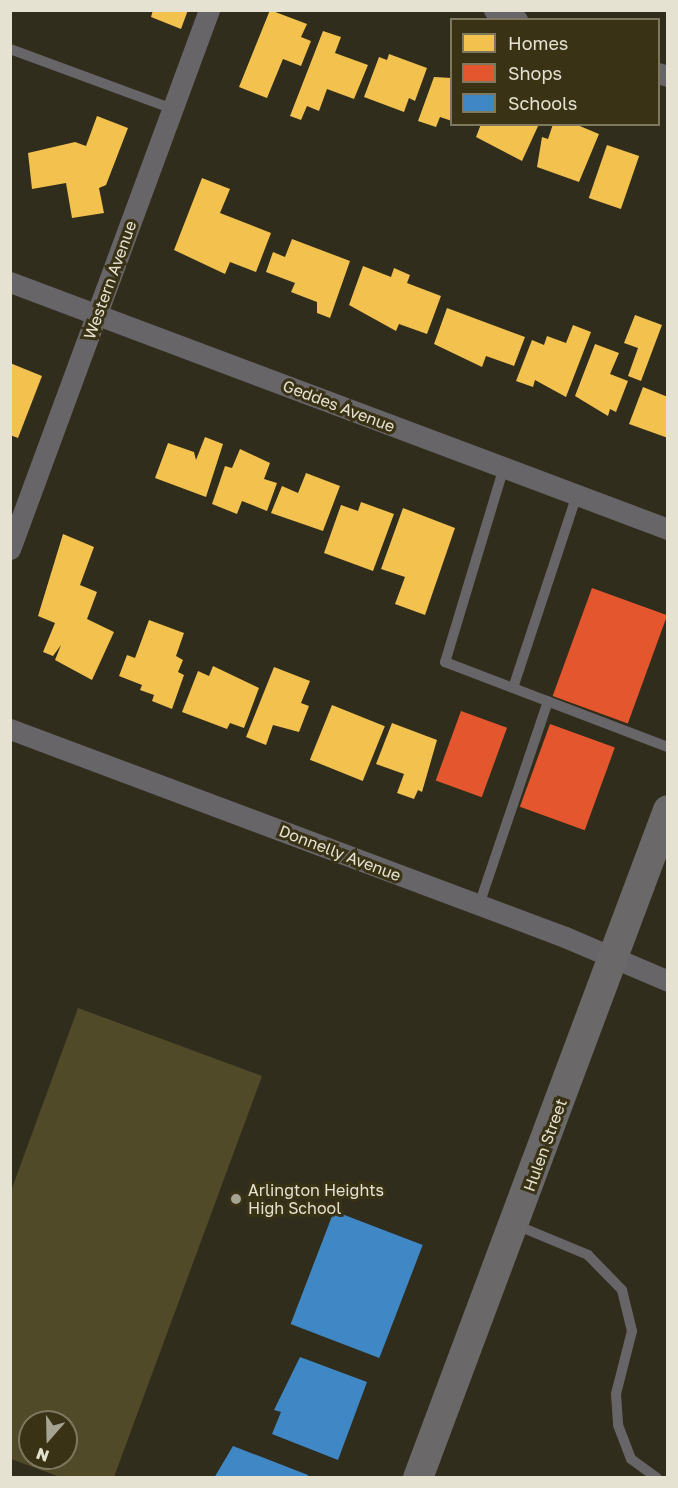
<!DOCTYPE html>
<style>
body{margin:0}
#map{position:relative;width:678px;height:1488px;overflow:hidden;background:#312d1d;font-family:"Golos Text",sans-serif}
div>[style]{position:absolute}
.green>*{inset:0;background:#514a28}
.homes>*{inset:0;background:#f2c14e;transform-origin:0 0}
.shops>*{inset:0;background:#e4572e;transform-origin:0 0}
.schools>*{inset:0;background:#3f88c5;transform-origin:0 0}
.service>*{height:10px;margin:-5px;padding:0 5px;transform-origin:5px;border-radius:5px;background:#686568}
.minor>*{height:21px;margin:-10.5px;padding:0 10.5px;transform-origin:10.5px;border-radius:10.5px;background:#686568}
.secondary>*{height:30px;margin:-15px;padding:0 15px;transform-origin:15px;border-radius:15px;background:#6a6868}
.dots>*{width:16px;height:16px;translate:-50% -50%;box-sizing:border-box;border:3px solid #393215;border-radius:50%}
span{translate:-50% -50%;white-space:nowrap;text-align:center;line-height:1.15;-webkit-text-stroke:6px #393215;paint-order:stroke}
.street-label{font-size:16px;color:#e5e2d1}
.poi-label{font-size:16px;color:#e5e2d1}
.left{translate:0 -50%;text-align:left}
.frame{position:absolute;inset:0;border:12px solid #e5e2d1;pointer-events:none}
.legend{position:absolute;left:450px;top:18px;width:210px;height:108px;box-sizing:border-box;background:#393215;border:2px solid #7e7860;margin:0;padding:8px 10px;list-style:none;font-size:18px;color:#e5e2d1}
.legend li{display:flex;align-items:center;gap:12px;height:30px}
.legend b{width:30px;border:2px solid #7e7860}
.north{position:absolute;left:18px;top:1410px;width:60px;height:60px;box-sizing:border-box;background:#393215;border:2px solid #7e7860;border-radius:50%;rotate:200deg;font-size:16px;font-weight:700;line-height:24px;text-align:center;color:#e5e2d1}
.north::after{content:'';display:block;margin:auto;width:21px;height:27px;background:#a6a392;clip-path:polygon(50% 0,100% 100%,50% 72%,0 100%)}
</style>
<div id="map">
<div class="green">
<i style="clip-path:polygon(evenodd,78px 1008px,262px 1076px,114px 1477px,60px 1477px,11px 1459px,11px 1191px,78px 1008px,30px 1422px,66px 1422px,66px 1458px,30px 1458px,30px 1422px)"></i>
</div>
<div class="homes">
<i style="clip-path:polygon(153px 10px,188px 10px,181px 29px,151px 17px)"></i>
<i style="clip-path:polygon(270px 10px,307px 24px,301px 37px,311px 41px,301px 66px,283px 59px,267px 98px,239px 87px)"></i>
<i style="clip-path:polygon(323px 31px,341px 37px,335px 53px,368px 65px,354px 99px,327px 89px,319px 111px,307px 106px,301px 120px,290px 116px)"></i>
<i style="clip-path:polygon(389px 54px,427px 68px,415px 101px,409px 98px,404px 112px,364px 97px,379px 57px,387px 60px)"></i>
<i style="clip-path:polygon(434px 77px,452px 78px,452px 121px,440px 117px,436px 127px,418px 121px)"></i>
<i style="clip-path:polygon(97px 116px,128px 128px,106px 185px,99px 188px,104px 213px,72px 218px,66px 183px,32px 189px,28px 153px,75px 142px,86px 146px)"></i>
<i style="clip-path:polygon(481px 124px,539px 124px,522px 161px,476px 137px)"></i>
<i style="clip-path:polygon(553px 124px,575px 124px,599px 134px,579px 182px,537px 167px,542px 137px,548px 139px)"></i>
<i style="left:607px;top:145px;width:34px;height:56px;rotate:19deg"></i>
<i style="clip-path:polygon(202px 178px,230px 189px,220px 213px,271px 233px,256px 272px,230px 262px,225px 274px,174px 250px)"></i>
<i style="clip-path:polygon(292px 239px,350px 261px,330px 318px,317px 313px,317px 302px,291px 292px,295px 283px,266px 272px,273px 252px,285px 257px)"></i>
<i style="clip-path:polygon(363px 266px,391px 277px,394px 268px,410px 275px,407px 283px,441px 296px,427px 334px,399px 324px,396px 331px,349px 305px)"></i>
<i style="clip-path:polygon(447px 308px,525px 337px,514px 366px,486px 356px,482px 367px,434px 344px)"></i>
<i style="clip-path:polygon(635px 315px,662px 325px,641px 381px,628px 376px,638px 348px,624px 343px)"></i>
<i style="clip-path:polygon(573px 325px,591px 332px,566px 397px,535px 380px,533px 387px,516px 381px,532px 340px,544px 345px,547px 336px,566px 343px)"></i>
<i style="clip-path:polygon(595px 344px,619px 353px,610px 374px,628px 381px,616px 412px,610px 409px,608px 416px,575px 396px)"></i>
<i style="clip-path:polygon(10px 363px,42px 376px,18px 438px,10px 435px)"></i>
<i style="clip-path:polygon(643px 387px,668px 397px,668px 438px,629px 424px)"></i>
<i style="clip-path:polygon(205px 437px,223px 444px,206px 497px,155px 478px,168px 443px,194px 452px,196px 460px)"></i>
<i style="clip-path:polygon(240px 449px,270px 463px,264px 479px,277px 483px,267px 511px,242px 501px,237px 514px,212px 504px,225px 466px,232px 468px)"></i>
<i style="clip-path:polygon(306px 473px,340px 486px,323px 531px,271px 513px,282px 486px,298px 493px)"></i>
<i style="clip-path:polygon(361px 502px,394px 514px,373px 571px,324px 553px,341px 505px,358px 511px)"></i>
<i style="clip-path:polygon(403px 508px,455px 528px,425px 615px,395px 604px,405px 577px,381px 569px)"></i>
<i style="clip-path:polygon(63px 534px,94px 547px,80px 585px,97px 592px,87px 619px,114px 632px,92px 680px,55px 660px,61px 645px,53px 656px,43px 652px,55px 623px,38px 616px)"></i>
<i style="clip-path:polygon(149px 620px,184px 633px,176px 656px,183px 660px,178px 672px,184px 675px,172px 709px,152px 701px,154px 695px,140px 690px,142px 685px,119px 676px,127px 655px,135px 658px)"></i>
<i style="clip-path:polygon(213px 666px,259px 688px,244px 728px,230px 723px,227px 729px,182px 712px,198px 671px,209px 676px)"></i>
<i style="clip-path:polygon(274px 667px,310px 681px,301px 703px,309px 706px,299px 732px,273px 725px,266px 745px,246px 737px)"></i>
<i style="left:332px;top:705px;width:57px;height:59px;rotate:22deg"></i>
<i style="clip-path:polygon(392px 723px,437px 740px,422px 792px,418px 790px,414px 799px,397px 793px,404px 774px,376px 764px)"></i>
</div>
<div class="shops">
<i style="left:592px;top:588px;width:80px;height:115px;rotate:20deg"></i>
<i style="left:461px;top:711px;width:49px;height:74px;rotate:20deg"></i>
<i style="left:550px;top:724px;width:69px;height:88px;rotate:20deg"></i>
</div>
<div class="schools">
<i style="left:334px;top:1211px;width:95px;height:121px;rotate:21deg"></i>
<i style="clip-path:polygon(300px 1357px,367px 1382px,338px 1460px,272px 1434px,281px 1412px,274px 1410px)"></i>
<i style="clip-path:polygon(233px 1446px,308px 1475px,307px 1478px,214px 1478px)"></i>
</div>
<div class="service">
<i style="left:10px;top:49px;width:174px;rotate:20.2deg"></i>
<i style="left:504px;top:467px;width:204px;rotate:106.8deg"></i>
<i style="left:445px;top:662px;width:239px;rotate:20.9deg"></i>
<i style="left:513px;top:688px;width:203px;rotate:-71.7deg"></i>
<i style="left:479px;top:905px;width:215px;rotate:-71.3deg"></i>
<i style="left:516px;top:1225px;width:78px;rotate:22.6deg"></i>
<i style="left:588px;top:1255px;width:49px;rotate:45.8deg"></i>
<i style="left:622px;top:1290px;width:42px;rotate:76.3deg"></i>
<i style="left:632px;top:1331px;width:65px;rotate:104.3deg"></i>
<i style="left:616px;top:1394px;width:31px;rotate:86deg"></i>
<i style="left:618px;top:1425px;width:36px;rotate:69deg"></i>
<i style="left:631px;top:1459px;width:32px;rotate:36deg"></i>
</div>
<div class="minor">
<i style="left:494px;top:10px;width:25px;rotate:23deg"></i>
<i style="left:658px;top:73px;width:10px;rotate:17deg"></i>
<i style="left:10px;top:282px;width:703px;rotate:20.58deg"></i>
<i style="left:10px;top:549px;width:575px;rotate:-69.74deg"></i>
<i style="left:10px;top:729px;width:593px;rotate:20.54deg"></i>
<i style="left:565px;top:937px;width:112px;rotate:23.1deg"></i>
</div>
<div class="secondary">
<i style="left:418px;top:1478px;width:713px;rotate:-69.48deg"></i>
</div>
<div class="dots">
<i style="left:236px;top:1199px;background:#a6a392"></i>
</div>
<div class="street-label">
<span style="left:110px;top:280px;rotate:-70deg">Western Avenue</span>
<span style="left:339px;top:406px;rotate:21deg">Geddes Avenue</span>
<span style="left:340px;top:853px;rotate:21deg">Donnelly Avenue</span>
<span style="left:545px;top:1145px;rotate:-70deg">Hulen Street</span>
</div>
<div class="poi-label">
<span class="left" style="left:248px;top:1199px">Arlington Heights<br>High School</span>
</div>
<div class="frame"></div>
<ul class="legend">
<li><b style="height:16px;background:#f2c14e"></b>Homes</li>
<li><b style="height:16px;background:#e4572e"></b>Shops</li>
<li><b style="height:16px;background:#3f88c5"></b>Schools</li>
</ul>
<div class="north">N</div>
</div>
